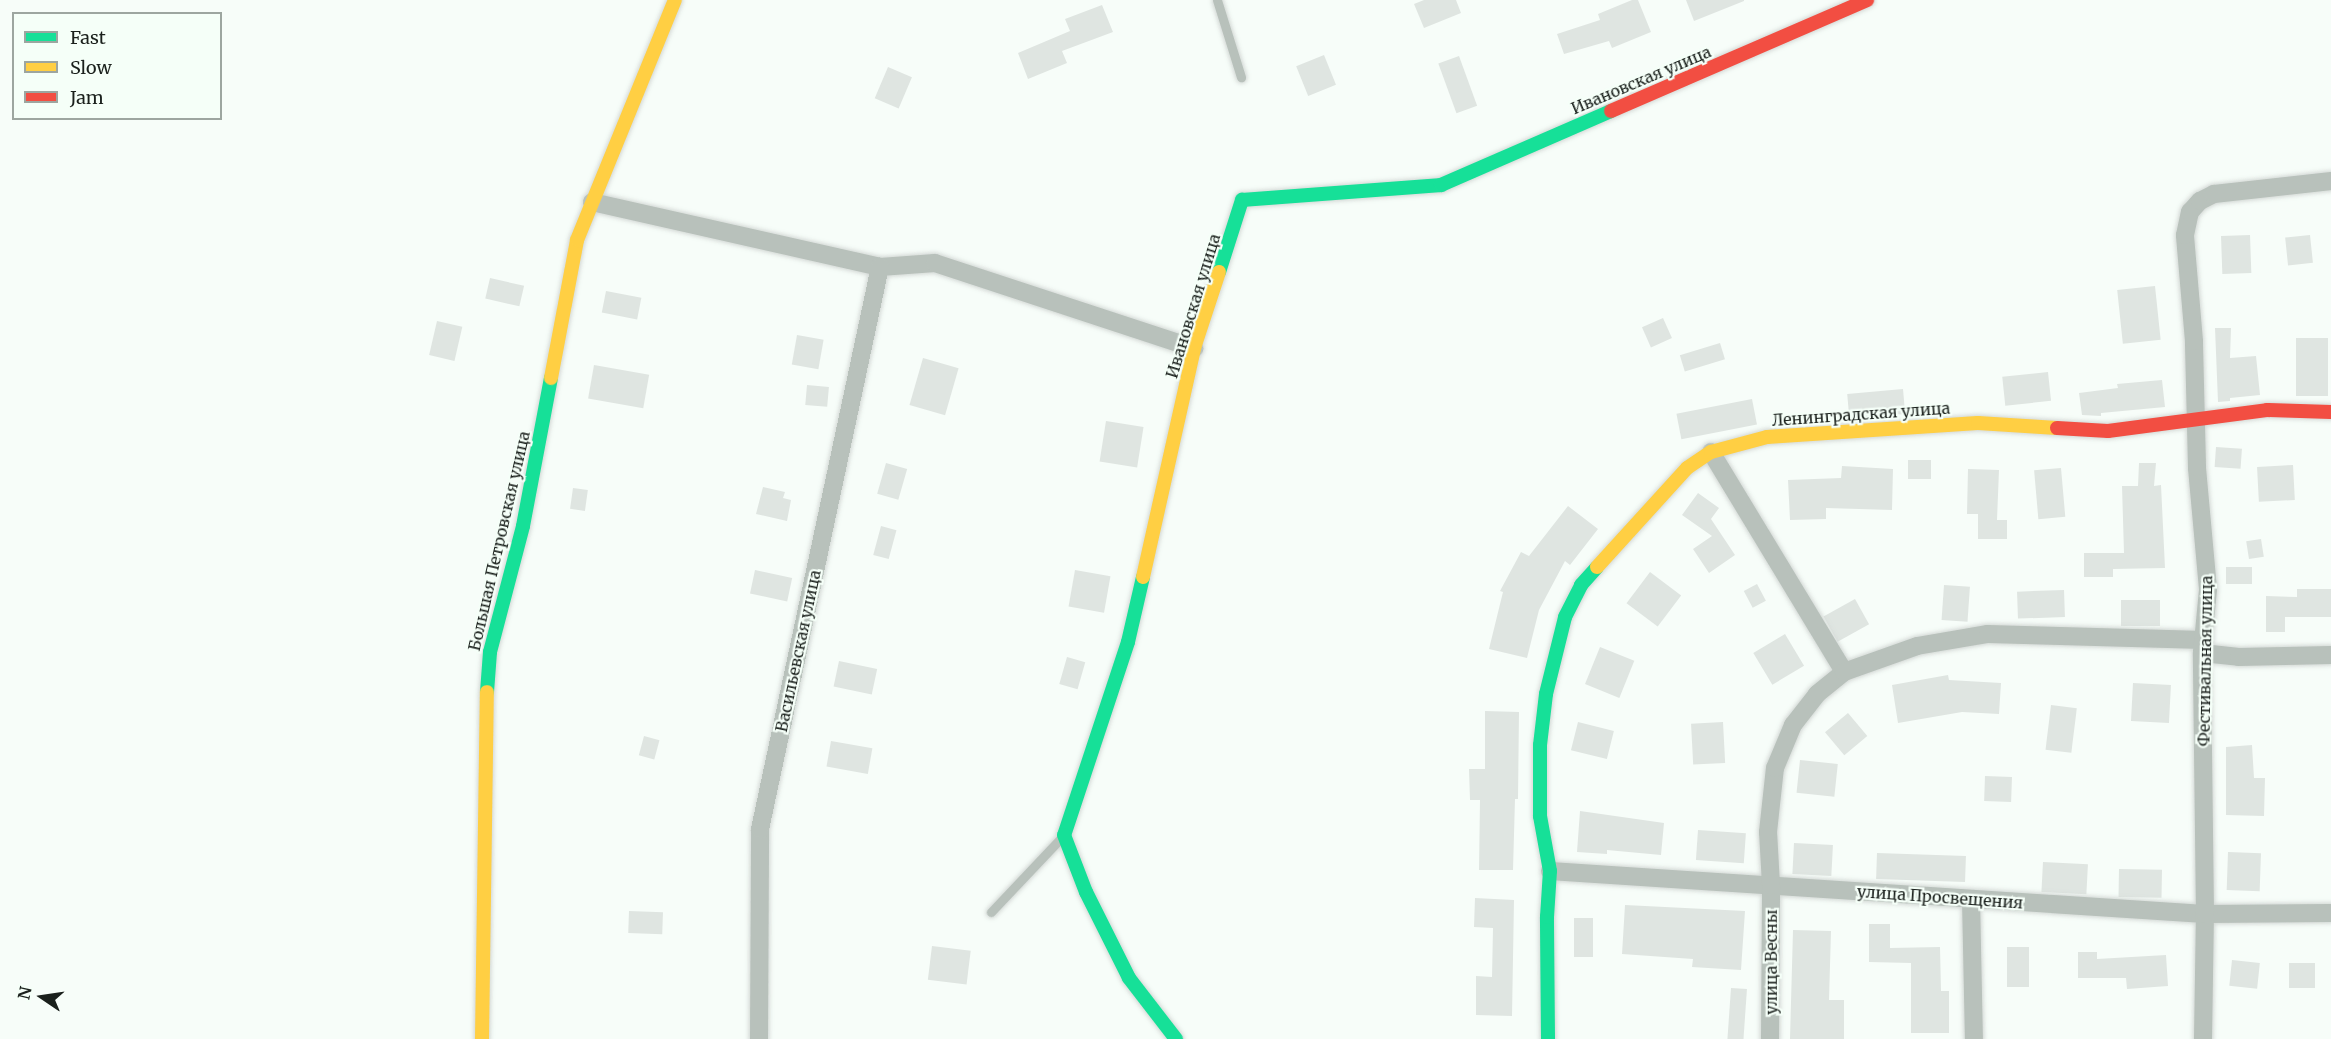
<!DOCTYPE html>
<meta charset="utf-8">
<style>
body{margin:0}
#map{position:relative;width:2331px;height:1039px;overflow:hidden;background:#f7fdf9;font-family:Merriweather,serif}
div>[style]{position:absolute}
.building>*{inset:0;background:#dfe5e1;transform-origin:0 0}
.roads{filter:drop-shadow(0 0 2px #d4d9d6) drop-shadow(0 0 2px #d4d9d6)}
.lane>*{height:9px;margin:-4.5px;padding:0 4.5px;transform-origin:4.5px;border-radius:4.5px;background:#b8c1bb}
.street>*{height:18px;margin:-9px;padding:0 9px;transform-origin:9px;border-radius:9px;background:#b8c1bb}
.fast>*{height:14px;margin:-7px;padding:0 7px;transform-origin:7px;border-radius:7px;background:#16e098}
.slow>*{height:14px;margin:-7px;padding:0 7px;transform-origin:7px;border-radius:7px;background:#ffcf43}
.jam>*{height:14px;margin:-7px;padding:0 7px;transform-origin:7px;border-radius:7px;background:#f24e42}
span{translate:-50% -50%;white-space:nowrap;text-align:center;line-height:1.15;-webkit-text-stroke:4.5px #f5fff8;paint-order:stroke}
.street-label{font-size:16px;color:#1a201c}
.legend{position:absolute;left:12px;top:12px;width:210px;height:108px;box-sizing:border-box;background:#f5fff8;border:2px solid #9da6a0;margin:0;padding:8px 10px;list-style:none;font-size:18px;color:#1a201c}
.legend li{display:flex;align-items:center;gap:12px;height:30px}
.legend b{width:30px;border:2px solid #9da6a0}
.north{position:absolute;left:12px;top:967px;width:60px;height:60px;-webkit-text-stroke:4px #f5fff8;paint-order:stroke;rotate:283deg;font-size:16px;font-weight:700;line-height:24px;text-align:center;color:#1a201c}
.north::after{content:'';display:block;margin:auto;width:21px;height:27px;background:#1a201c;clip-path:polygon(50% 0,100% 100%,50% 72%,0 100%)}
</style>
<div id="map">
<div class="building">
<i style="clip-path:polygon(1424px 0,1456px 0,1461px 13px,1424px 28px,1414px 4px)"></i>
<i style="clip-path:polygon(1632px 0,1638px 0,1651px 32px,1612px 48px,1609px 41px,1564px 54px,1557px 34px,1600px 20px,1598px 14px)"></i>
<i style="clip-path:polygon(1686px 0,1744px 0,1744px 1px,1694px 21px)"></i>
<i style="clip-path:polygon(1102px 5px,1113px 32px,1062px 51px,1067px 63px,1028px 79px,1018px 53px,1070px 31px,1065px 19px)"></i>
<i style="left:1324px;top:55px;width:32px;height:30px;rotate:68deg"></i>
<i style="left:1459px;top:56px;width:53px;height:22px;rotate:70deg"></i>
<i style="left:888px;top:67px;width:26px;height:34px;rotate:23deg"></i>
<i style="left:2250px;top:235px;width:38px;height:29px;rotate:88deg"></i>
<i style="left:2310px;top:235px;width:28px;height:25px;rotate:84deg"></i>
<i style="left:490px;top:278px;width:35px;height:21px;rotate:13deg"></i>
<i style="left:2155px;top:286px;width:54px;height:38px;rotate:84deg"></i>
<i style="left:606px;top:291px;width:36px;height:22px;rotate:11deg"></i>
<i style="left:1663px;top:318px;width:22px;height:23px;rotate:66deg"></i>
<i style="left:437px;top:321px;width:26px;height:35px;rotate:13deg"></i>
<i style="clip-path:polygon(2215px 328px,2231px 328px,2230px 358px,2256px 356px,2260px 395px,2230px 398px,2230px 401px,2218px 402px)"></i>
<i style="left:797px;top:335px;width:27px;height:30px;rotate:10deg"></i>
<i style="left:2328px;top:338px;width:58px;height:32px;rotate:90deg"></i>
<i style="left:1720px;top:343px;width:17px;height:42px;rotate:73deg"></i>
<i style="left:923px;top:358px;width:37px;height:49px;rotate:16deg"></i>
<i style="left:594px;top:365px;width:56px;height:34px;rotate:10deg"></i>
<i style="left:2048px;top:372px;width:29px;height:46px;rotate:84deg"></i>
<i style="clip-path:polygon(2162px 380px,2165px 407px,2101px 413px,2101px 416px,2082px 415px,2079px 393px,2118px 388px,2117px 384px)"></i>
<i style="left:807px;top:385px;width:22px;height:20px;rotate:5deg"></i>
<i style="left:1903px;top:389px;width:25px;height:56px;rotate:85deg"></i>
<i style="left:1752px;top:399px;width:26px;height:77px;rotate:79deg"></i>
<i style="left:1106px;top:421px;width:38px;height:41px;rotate:9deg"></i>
<i style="left:2216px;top:447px;width:26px;height:20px;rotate:4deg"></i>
<i style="left:1908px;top:460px;width:23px;height:19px"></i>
<i style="left:886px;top:463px;width:22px;height:32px;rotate:16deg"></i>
<i style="clip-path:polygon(2139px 463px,2156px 463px,2154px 486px,2161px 485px,2165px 568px,2113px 569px,2113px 577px,2084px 577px,2084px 553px,2124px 553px,2122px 486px,2138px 486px)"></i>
<i style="left:2293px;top:465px;width:35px;height:36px;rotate:87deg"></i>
<i style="clip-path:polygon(1842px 466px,1893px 469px,1892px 510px,1826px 508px,1826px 519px,1790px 520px,1788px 480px,1841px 478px)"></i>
<i style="left:2061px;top:468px;width:49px;height:27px;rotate:85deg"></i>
<i style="clip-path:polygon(1968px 469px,1999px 470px,1997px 520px,2007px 520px,2007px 539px,1978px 539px,1978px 514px,1967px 514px)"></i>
<i style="clip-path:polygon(763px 487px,785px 492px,783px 498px,791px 500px,787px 521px,756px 514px)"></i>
<i style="left:573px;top:488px;width:15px;height:21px;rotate:8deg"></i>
<i style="clip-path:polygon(1698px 493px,1719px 508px,1711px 519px,1735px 555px,1709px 573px,1693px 549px,1712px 536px,1682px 515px)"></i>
<i style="clip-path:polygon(1568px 506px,1598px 529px,1570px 565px,1565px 561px,1539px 610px,1527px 658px,1489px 649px,1503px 592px,1500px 591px,1521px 552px,1529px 556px)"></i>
<i style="left:881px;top:526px;width:16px;height:30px;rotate:15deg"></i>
<i style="left:2261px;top:539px;width:18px;height:15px;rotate:81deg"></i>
<i style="left:2226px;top:567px;width:26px;height:17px"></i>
<i style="left:755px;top:570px;width:38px;height:24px;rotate:12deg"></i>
<i style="left:1075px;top:570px;width:36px;height:37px;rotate:10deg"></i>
<i style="left:1650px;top:572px;width:39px;height:39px;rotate:37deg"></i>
<i style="left:1757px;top:584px;width:19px;height:15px;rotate:62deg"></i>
<i style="left:1944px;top:585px;width:26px;height:35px;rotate:4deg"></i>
<i style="clip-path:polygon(2297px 589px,2331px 589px,2331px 617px,2285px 617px,2285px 632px,2266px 632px,2266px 596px,2297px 597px)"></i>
<i style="left:2064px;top:590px;width:27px;height:47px;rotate:88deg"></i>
<i style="left:1855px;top:599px;width:29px;height:36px;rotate:61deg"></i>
<i style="left:2121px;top:600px;width:39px;height:26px"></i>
<i style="left:1785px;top:634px;width:37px;height:37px;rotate:59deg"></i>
<i style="left:1600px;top:647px;width:37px;height:40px;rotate:22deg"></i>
<i style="left:1067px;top:657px;width:19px;height:28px;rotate:16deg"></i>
<i style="left:839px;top:661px;width:39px;height:26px;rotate:12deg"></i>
<i style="clip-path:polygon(1948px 675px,1949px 680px,2001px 683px,1999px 714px,1962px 712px,1898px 723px,1892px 685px)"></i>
<i style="left:2133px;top:683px;width:38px;height:38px;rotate:3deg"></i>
<i style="left:2051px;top:705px;width:26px;height:45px;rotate:7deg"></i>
<i style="clip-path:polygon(1485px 711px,1519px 712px,1518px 799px,1515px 799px,1513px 870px,1479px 870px,1480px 800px,1470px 800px,1469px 769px,1485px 769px)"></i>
<i style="left:1848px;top:713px;width:30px;height:30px;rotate:50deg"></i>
<i style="left:1578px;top:722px;width:37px;height:29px;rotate:14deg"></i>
<i style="left:1723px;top:722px;width:41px;height:32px;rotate:87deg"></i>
<i style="left:644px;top:736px;width:16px;height:20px;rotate:15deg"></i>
<i style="left:831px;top:741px;width:42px;height:26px;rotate:10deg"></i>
<i style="clip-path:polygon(2252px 745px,2254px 778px,2265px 778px,2264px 816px,2226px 815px,2226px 747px)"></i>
<i style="left:1800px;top:760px;width:38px;height:33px;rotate:6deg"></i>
<i style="left:1985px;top:776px;width:27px;height:25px;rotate:2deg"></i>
<i style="clip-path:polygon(1580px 811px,1664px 823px,1661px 855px,1607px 850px,1607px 854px,1577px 852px)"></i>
<i style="left:1698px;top:830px;width:48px;height:30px;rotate:4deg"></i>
<i style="left:1794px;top:843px;width:39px;height:31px;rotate:3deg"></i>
<i style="left:2228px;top:852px;width:33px;height:38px;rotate:2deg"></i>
<i style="left:1877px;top:853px;width:89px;height:26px;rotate:2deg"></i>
<i style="left:2043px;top:862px;width:45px;height:30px;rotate:3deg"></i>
<i style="left:2119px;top:869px;width:43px;height:28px;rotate:1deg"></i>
<i style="clip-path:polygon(1475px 898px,1514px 900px,1512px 1016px,1476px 1015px,1476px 976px,1492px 977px,1493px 928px,1474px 927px)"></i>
<i style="clip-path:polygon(1625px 905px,1745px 911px,1741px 970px,1692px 967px,1693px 959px,1622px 954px)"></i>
<i style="left:629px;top:911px;width:34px;height:22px;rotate:2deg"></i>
<i style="left:1574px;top:918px;width:19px;height:39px"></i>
<i style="clip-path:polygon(1869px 924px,1890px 924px,1890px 948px,1940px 947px,1941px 991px,1949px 991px,1949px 1033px,1911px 1033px,1911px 963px,1869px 962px)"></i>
<i style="clip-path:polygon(1793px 930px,1831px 931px,1829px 1000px,1844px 1000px,1844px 1039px,1790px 1039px)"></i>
<i style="left:932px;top:946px;width:39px;height:34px;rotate:7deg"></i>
<i style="left:2007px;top:947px;width:22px;height:40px"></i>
<i style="clip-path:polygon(2078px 952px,2097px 952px,2097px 959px,2166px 955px,2168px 986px,2127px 989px,2126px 978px,2078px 978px)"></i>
<i style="left:2232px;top:960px;width:28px;height:26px;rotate:6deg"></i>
<i style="left:2289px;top:963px;width:26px;height:25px"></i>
<i style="left:1731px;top:988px;width:16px;height:51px;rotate:4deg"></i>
</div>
<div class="roads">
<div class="lane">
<i style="left:1217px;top:0;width:81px;rotate:72.7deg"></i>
<i style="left:991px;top:912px;width:103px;rotate:-46.6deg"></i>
</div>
<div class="street">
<i style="left:592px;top:202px;width:295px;rotate:12.7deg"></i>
<i style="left:880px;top:267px;width:55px;rotate:-4.2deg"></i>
<i style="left:935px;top:263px;width:273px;rotate:18.2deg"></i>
<i style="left:1711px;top:452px;width:257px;rotate:58.8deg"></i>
<i style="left:2202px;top:653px;width:37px;rotate:6deg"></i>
<i style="left:2239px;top:657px;width:92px;rotate:-1.2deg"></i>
<i style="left:1550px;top:871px;width:656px;rotate:3.76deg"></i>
<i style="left:2205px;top:914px;width:126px;rotate:-0.5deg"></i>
<i style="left:1971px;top:899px;width:140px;rotate:88.8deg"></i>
<i style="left:759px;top:1039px;width:210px;rotate:-89.7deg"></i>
<i style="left:760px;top:829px;width:575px;rotate:-77.95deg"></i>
<i style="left:1770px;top:1039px;width:154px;rotate:-89.6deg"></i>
<i style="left:1771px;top:885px;width:53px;rotate:-93.2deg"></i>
<i style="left:1768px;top:832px;width:64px;rotate:-83.8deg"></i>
<i style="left:1775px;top:768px;width:47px;rotate:-67.3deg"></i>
<i style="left:1793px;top:725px;width:39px;rotate:-52deg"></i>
<i style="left:1817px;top:694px;width:35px;rotate:-39deg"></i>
<i style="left:1844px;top:672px;width:77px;rotate:-19.6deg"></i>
<i style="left:1917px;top:646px;width:72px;rotate:-9.6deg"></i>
<i style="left:1988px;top:634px;width:216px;rotate:1.6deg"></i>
<i style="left:2203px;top:1039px;width:125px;rotate:-89.1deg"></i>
<i style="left:2205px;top:914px;width:261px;rotate:-90.7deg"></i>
<i style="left:2202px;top:653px;width:64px;rotate:-84.6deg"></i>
<i style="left:2208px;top:589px;width:122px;rotate:-95.2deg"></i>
<i style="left:2197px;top:467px;width:126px;rotate:-91.4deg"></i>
<i style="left:2194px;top:341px;width:106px;rotate:-94.9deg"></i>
<i style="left:2185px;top:235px;width:24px;rotate:-78deg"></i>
<i style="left:2190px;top:212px;width:15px;rotate:-48deg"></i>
<i style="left:2200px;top:201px;width:16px;rotate:-27deg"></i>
<i style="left:2214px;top:194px;width:118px;rotate:-6.3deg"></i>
</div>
<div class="fast">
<i style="left:1219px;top:272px;width:76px;rotate:-72.3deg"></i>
<i style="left:1242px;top:200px;width:200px;rotate:-4.3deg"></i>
<i style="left:1441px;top:185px;width:185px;rotate:-23.5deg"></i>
<i style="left:1143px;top:577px;width:67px;rotate:103deg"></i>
<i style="left:1128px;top:642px;width:203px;rotate:108.3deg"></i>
<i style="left:1064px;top:835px;width:61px;rotate:68.9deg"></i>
<i style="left:1086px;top:892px;width:96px;rotate:63.4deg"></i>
<i style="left:1129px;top:978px;width:77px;rotate:52.4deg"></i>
<i style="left:487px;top:692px;width:40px;rotate:-85.7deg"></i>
<i style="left:490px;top:652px;width:130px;rotate:-75.3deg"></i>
<i style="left:523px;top:526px;width:151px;rotate:-79.3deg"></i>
<i style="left:1548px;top:1039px;width:122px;rotate:-90.5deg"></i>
<i style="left:1547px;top:917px;width:46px;rotate:-86.3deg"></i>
<i style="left:1550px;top:871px;width:56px;rotate:-100.3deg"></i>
<i style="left:1540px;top:816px;width:71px;rotate:-90deg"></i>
<i style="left:1540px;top:745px;width:51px;rotate:-83.3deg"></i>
<i style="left:1546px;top:694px;width:79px;rotate:-76.1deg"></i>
<i style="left:1565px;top:617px;width:36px;rotate:-63deg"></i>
<i style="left:1581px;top:585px;width:24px;rotate:-48deg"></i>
</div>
<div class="slow">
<i style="left:551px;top:378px;width:140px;rotate:-79.3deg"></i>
<i style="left:577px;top:240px;width:259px;rotate:-67.8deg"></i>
<i style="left:1597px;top:567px;width:134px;rotate:-47.7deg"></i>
<i style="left:1687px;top:468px;width:29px;rotate:-34deg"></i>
<i style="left:1711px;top:452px;width:58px;rotate:-15deg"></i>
<i style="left:1767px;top:437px;width:211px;rotate:-3.8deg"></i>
<i style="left:1978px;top:423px;width:79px;rotate:3.6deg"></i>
<i style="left:1143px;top:577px;width:235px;rotate:-77.4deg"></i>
<i style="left:1194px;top:348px;width:80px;rotate:-71.8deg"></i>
<i style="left:482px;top:1039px;width:347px;rotate:-89.2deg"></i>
</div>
<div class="jam">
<i style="left:1611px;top:111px;width:279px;rotate:-23.4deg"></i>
<i style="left:2057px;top:428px;width:51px;rotate:3.4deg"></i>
<i style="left:2108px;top:431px;width:160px;rotate:-7.5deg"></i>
<i style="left:2267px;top:410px;width:64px;rotate:1.8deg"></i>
</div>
</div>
<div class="street-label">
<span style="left:1641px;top:80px;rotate:-23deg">Ивановская улица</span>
<span style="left:1193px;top:306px;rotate:-73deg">Ивановская улица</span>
<span style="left:1861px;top:414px;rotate:-4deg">Ленинградская улица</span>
<span style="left:499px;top:541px;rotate:-77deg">Большая Петровская улица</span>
<span style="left:798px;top:651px;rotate:-78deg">Васильевская улица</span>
<span style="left:2205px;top:661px;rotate:-89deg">Фестивальная улица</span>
<span style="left:1940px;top:897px;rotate:4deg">улица Просвещения</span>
<span style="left:1771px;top:962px;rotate:-90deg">улица Весны</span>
</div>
<ul class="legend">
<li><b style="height:8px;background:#16e098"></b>Fast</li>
<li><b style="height:8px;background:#ffcf43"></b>Slow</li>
<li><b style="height:8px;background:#f24e42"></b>Jam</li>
</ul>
<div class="north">N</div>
</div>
